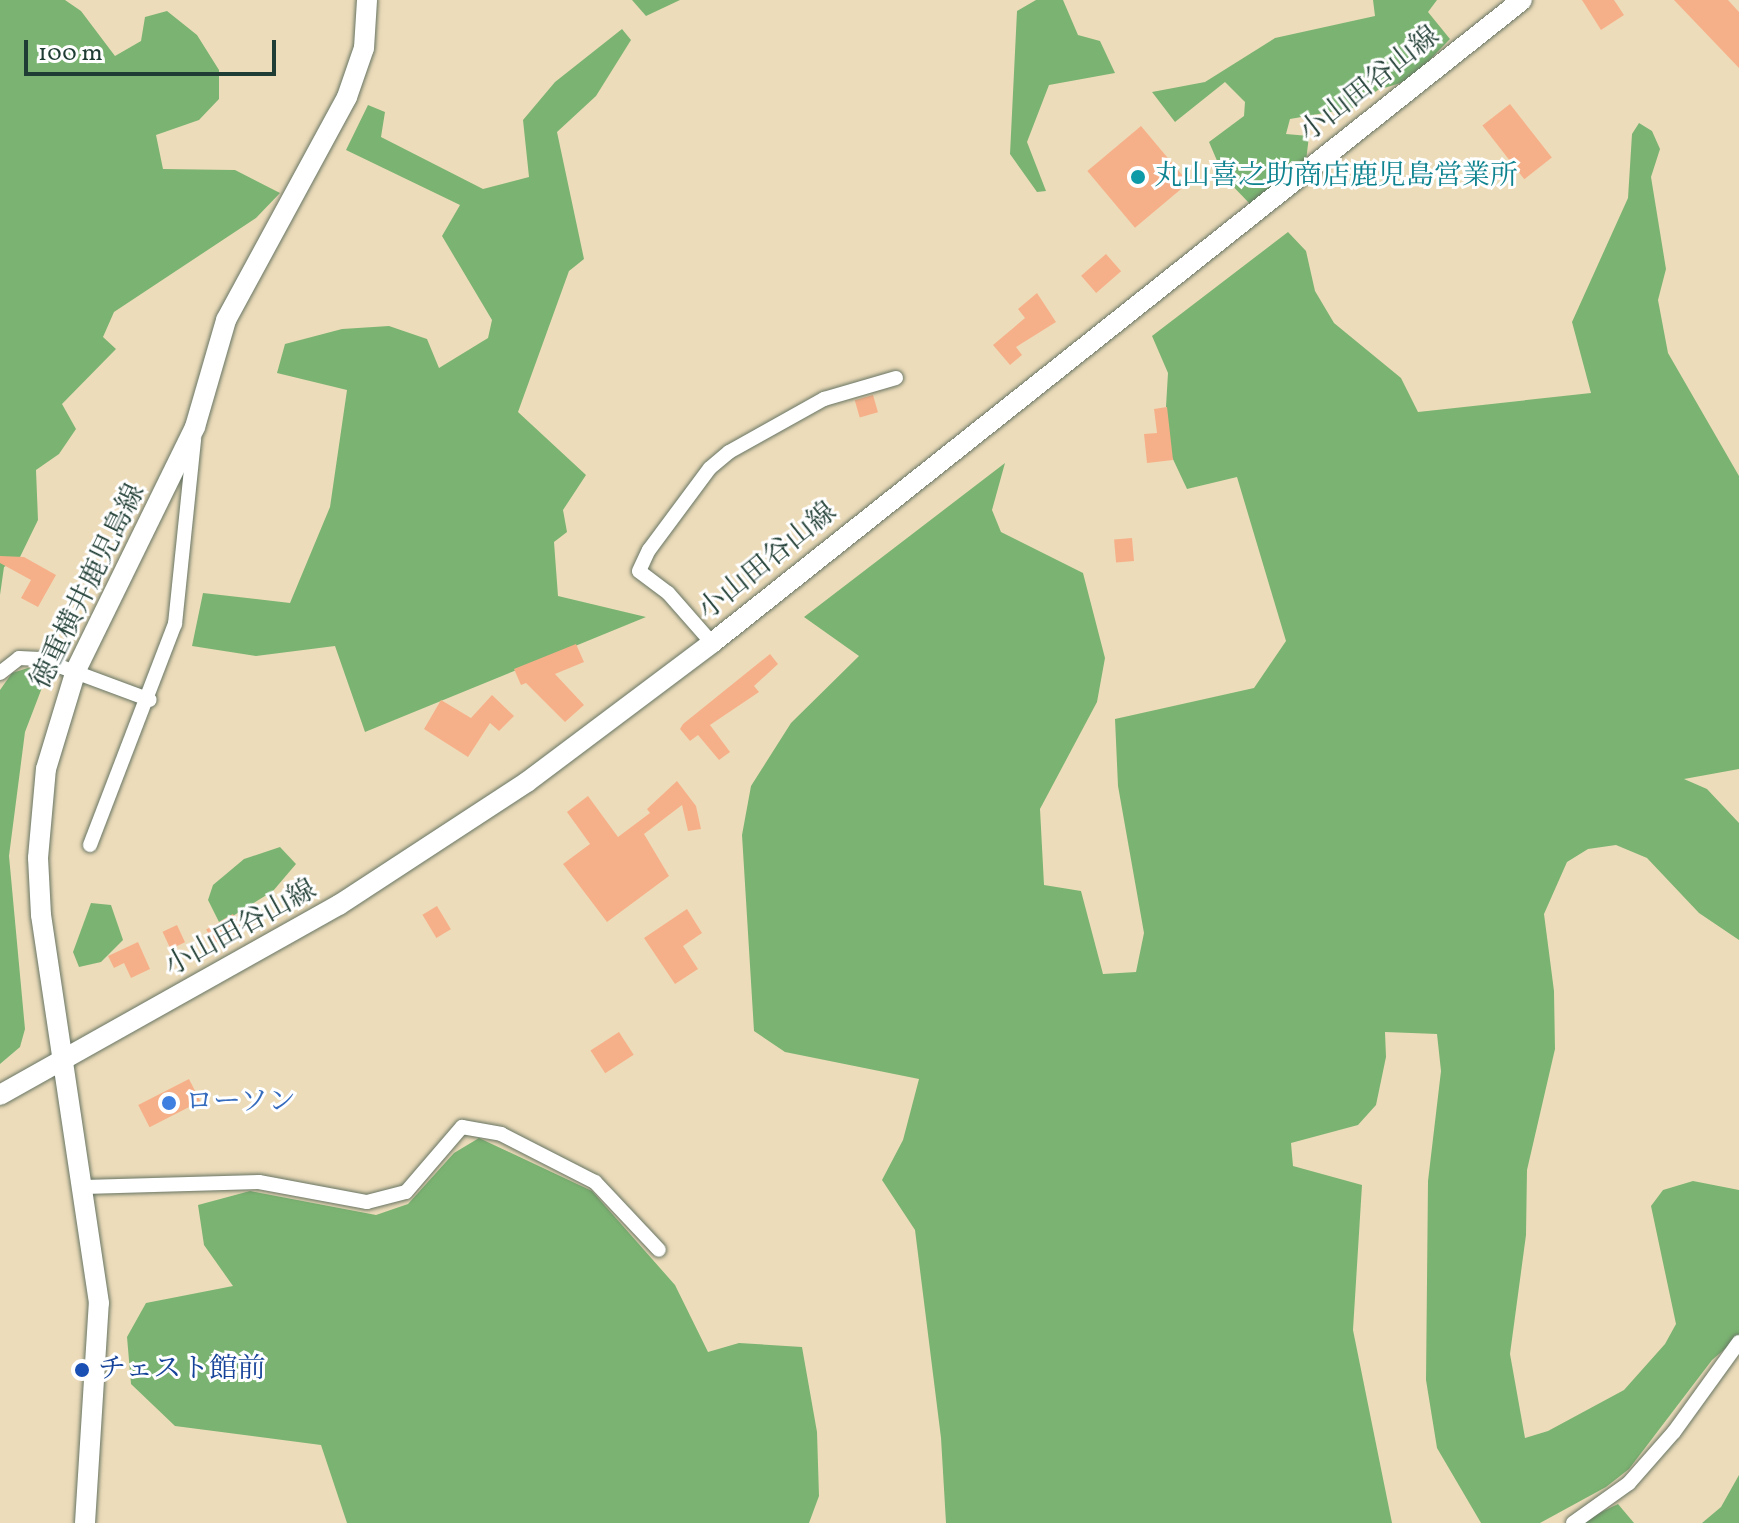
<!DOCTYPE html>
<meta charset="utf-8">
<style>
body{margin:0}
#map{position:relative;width:1739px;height:1523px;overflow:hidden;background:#eddcba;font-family:Vollkorn,"Noto Serif JP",serif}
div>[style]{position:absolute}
.forest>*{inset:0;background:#7bb472}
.building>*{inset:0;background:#f6b089;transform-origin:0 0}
.roads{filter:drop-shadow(0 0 2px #677563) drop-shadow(0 0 2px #677563)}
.minor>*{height:14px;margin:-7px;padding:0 7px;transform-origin:7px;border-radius:7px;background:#fff}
.secondary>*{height:20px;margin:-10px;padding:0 10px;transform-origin:10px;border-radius:10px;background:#fff}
.dots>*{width:22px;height:22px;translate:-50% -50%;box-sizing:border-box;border:4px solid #fff;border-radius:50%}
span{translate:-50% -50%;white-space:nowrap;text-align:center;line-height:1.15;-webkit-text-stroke:6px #fff;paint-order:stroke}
.street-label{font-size:28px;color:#1f3d34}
.culture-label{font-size:28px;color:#0d838f}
.left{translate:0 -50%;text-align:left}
.shop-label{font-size:28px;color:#366cbe}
.transit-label{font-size:28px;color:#164399}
.scale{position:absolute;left:24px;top:40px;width:252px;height:36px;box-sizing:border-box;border:4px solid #1f3d34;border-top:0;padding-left:10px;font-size:24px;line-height:28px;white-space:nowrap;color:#1f3d34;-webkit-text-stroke:6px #fff;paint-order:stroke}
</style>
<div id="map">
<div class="forest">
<i style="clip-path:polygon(0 0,65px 0,81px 11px,115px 56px,141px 41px,145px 17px,167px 11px,197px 35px,219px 70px,219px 99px,199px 120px,156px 135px,163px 169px,235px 170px,280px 193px,256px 218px,114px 312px,103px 337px,116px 349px,62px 404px,76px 429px,59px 454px,36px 470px,38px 520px,20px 557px,4px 567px,0 595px)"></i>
<i style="clip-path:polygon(632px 0,680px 0,646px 16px)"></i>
<i style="clip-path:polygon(1036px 0,1063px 0,1078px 35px,1100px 41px,1115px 73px,1049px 85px,1027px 142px,1046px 191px,1037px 192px,1010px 154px,1017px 11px)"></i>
<i style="clip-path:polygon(1373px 0,1437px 0,1428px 12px,1450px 39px,1410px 80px,1378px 90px,1353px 108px,1290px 119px,1286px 134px,1309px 136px,1306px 161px,1251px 205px,1224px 177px,1209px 142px,1244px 116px,1245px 102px,1225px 82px,1175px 122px,1152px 92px,1205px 82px,1275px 38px,1375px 16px)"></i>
<i style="clip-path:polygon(622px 29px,631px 40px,596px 96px,557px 132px,584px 259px,569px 271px,518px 412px,586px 475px,563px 510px,567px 532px,554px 542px,558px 596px,646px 617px,365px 732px,335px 646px,256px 656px,192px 646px,203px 593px,290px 603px,330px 507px,347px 390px,277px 373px,285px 344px,342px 329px,389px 326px,427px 339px,439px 368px,488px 338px,492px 320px,442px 236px,460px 205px,346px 150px,368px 105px,385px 112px,381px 137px,483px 189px,529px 177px,523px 120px,555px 82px)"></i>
<i style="clip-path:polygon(1639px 123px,1652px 131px,1660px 149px,1651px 177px,1666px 269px,1658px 300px,1668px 353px,1739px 476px,1739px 769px,1684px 779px,1707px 789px,1739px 823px,1739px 940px,1699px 913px,1647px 858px,1616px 845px,1588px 849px,1567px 862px,1544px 914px,1554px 991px,1555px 1049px,1527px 1170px,1526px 1235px,1510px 1354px,1525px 1438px,1548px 1431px,1624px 1390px,1665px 1344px,1676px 1324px,1651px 1206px,1663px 1190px,1693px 1181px,1739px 1190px,1739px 1337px,1712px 1360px,1629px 1469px,1606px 1487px,1540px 1523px,1481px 1523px,1437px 1448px,1426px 1380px,1428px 1181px,1441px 1071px,1437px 1034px,1385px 1032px,1386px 1057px,1376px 1105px,1358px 1125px,1291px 1143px,1293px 1166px,1362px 1185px,1353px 1330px,1392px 1523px,946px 1523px,941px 1438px,915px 1230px,882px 1180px,903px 1140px,919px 1079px,785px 1052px,754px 1031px,742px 835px,751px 786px,791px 723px,859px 656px,804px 617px,1005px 463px,992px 510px,1001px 532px,1083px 573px,1105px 658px,1097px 702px,1040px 809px,1044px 885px,1081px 891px,1103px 974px,1136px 972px,1144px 933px,1118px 786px,1115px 719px,1254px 688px,1286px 641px,1237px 477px,1187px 489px,1164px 440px,1168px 373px,1152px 336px,1288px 232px,1306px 251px,1315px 291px,1334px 323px,1401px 378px,1418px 412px,1591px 393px,1572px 322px,1628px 198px,1632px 134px)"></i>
<i style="clip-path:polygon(28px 668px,48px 672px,25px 732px,9px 856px,25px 1029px,20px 1047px,0 1064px,0 690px,12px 673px)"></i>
<i style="clip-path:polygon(280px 847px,296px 864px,273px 891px,220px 924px,208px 900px,213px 885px,244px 859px)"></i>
<i style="clip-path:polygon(91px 903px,111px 905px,123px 940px,101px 962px,79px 967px,73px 952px)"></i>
<i style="clip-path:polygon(479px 1138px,592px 1191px,675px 1285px,708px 1352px,739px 1343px,802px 1347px,817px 1432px,819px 1496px,809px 1523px,347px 1523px,321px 1445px,175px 1426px,131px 1384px,127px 1337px,146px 1303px,233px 1286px,204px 1245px,198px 1205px,250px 1191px,376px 1215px,408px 1204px,454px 1153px)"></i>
<i style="clip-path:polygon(1739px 1475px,1739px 1523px,1702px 1523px,1721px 1507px)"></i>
<i style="clip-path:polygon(1618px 1504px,1634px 1523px,1579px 1523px)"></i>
</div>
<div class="building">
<i style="clip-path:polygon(1582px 0,1614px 0,1624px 15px,1601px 30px)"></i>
<i style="clip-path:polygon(1674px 0,1728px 0,1739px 12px,1739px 68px)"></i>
<i style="left:1510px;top:104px;width:68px;height:35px;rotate:52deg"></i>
<i style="left:1141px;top:126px;width:74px;height:70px;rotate:50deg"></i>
<i style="left:1106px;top:254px;width:23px;height:33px;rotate:49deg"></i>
<i style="clip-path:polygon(1037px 293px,1056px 322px,1016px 347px,1022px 355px,1010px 365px,993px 345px,1025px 318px,1018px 309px)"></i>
<i style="left:873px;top:395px;width:18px;height:19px;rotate:74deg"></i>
<i style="clip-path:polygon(1167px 407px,1173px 460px,1147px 463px,1144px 434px,1157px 433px,1154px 409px)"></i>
<i style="left:1132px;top:538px;width:23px;height:18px;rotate:85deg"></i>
<i style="clip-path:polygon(0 556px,24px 557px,56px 575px,38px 607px,21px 598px,31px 580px,0 563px)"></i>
<i style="clip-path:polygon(576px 644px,584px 662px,555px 674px,584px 705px,565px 722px,526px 683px,521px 685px,514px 669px)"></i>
<i style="clip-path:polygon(770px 654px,778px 664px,754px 686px,759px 692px,710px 725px,730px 752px,719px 760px,698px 735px,690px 741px,680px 729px,683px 724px)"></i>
<i style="clip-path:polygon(492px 695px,514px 716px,499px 731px,490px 723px,468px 757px,424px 729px,441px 700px,471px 718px)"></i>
<i style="clip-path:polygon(677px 781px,696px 806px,701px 829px,688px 831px,682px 805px,644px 834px,669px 876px,607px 922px,563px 864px,590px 844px,567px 812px,588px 796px,618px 837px,650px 813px,647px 809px)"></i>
<i style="left:437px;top:906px;width:27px;height:17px;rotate:59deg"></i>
<i style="clip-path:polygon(687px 909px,702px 933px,683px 946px,698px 969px,675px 984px,644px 938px)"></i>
<i style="left:233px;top:914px;width:16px;height:31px;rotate:60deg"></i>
<i style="left:177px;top:925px;width:19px;height:16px;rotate:65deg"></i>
<i style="clip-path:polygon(138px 942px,150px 969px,131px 978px,124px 963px,114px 968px,108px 956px)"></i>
<i style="left:619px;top:1032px;width:27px;height:34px;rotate:57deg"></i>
<i style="left:189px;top:1079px;width:25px;height:57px;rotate:63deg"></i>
</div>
<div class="roads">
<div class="minor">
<i style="left:712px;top:643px;width:67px;rotate:-131.3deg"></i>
<i style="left:668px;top:593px;width:36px;rotate:-143deg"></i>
<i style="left:639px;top:571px;width:23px;rotate:-65deg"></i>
<i style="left:649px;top:550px;width:102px;rotate:-53.4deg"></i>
<i style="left:710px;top:468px;width:25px;rotate:-40deg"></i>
<i style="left:729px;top:452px;width:109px;rotate:-29.2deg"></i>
<i style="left:824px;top:399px;width:75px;rotate:-16.3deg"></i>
<i style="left:0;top:673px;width:24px;rotate:-38deg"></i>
<i style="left:19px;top:658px;width:21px;rotate:3deg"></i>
<i style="left:40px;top:659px;width:117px;rotate:20.4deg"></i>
<i style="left:90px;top:845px;width:237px;rotate:-69deg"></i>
<i style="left:175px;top:624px;width:186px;rotate:-84.1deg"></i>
<i style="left:84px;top:1187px;width:175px;rotate:-1.6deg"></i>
<i style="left:259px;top:1182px;width:110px;rotate:10.5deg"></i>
<i style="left:367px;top:1202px;width:40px;rotate:-14.4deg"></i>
<i style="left:406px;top:1192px;width:86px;rotate:-49.3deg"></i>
<i style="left:462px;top:1127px;width:40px;rotate:10deg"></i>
<i style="left:501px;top:1134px;width:106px;rotate:27.1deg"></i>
<i style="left:595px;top:1182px;width:93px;rotate:46.7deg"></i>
<i style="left:1573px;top:1523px;width:69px;rotate:-35.5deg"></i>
<i style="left:1629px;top:1483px;width:68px;rotate:-48.6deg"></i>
<i style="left:1674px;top:1432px;width:111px;rotate:-54.2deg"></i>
</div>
<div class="secondary">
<i style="left:0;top:1095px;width:389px;rotate:-29.3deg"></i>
<i style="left:339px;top:905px;width:225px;rotate:-33.2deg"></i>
<i style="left:527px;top:782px;width:231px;rotate:-36.9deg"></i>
<i style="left:712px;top:643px;width:1034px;rotate:-38.44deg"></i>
<i style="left:85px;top:1523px;width:220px;rotate:-86.4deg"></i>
<i style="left:99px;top:1303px;width:392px;rotate:-98.5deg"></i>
<i style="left:41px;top:915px;width:57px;rotate:-93deg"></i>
<i style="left:38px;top:858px;width:89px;rotate:-84.9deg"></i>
<i style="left:46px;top:769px;width:103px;rotate:-73.1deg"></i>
<i style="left:76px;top:670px;width:271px;rotate:-63.9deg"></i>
<i style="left:195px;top:427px;width:111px;rotate:-73.8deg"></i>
<i style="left:226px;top:320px;width:254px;rotate:-61.5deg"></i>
<i style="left:347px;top:97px;width:52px;rotate:-70.9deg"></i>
<i style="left:364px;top:48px;width:48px;rotate:-86.4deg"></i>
</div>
</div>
<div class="dots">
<i style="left:1138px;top:177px;background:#0f9aa8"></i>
<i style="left:169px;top:1103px;background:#3f7fe0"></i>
<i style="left:82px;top:1370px;background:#1a4fb4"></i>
</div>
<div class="street-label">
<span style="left:1370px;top:85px;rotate:-38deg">小山田谷山線</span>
<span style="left:768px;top:562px;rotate:-39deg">小山田谷山線</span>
<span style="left:89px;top:587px;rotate:-64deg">徳重横井鹿児島線</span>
<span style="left:241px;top:929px;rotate:-29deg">小山田谷山線</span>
</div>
<div class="culture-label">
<span class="left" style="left:1154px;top:177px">丸山喜之助商店鹿児島営業所</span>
</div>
<div class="shop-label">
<span class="left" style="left:185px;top:1103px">ローソン</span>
</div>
<div class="transit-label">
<span class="left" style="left:98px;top:1370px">チェスト館前</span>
</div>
<div class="scale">100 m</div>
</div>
